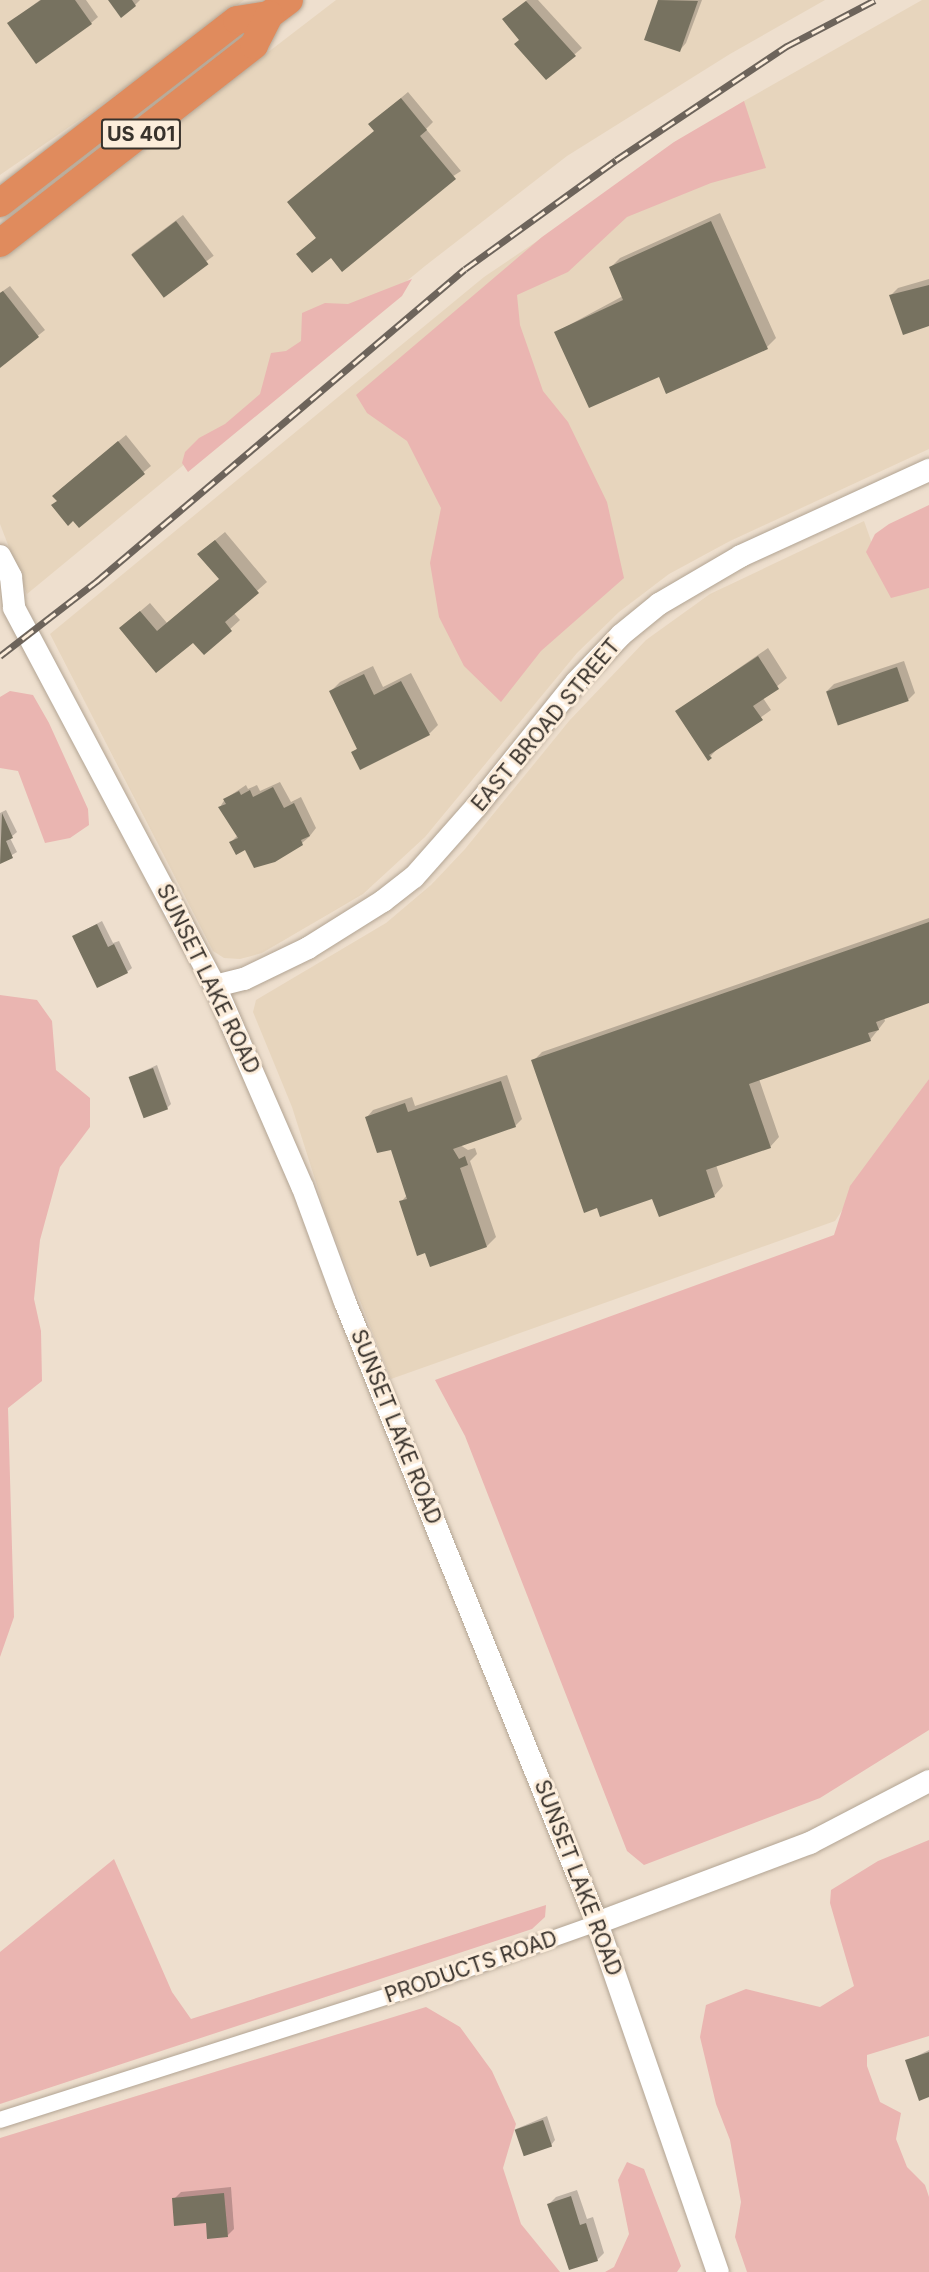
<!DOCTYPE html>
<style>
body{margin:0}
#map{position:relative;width:929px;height:2272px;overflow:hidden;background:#eedfce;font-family:Inter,sans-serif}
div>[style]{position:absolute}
.built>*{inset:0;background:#e7d5bd}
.green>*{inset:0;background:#eab5b1}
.shadow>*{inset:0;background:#0003;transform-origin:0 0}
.building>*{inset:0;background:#777260;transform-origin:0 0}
.roads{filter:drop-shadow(0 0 2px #b2a493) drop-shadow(0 0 2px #b2a493)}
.street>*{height:16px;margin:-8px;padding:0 8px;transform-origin:8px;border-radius:8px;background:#fff}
.secondary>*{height:22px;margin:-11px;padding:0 11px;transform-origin:11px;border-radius:11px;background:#fff}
.highway>*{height:28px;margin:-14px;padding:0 14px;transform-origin:14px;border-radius:14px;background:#e08b5d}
.rail>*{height:7px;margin-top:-3.5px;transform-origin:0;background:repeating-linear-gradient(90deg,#fceddb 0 14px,#6d645b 0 28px);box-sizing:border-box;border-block:2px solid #6d645b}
span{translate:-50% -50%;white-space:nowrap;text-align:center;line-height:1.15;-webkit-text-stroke:6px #fceddb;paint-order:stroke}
.shield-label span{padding:2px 4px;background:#fceddb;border:2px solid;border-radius:4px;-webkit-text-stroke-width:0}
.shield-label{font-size:20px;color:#38322c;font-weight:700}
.street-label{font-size:21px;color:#38322c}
</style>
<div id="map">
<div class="built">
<i style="clip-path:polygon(0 0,244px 0,170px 57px,0 175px)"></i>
<i style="clip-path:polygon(336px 0,825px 0,730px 54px,567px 156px,425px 266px,27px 594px,0 524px,0 258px)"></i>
<i style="clip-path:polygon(922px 0,929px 0,929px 449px,730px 541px,669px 574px,619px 612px,577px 653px,425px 837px,363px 894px,262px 953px,240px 959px,224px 958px,213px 951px,50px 634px,484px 277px,744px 101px)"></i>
<i style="clip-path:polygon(864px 521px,891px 597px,929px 588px,929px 1079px,835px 1221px,391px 1379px,328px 1220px,292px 1107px,253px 1012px,256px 1000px,386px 923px,431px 885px,465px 849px,569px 721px,646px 640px,710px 594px)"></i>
</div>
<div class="green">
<i style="clip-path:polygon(744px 101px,766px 168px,711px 183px,627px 217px,568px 272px,517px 295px,520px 325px,543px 391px,568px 422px,607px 502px,624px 578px,541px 651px,501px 702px,464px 666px,439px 617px,430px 563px,441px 508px,407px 441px,367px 413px,356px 395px,542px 237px,674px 142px)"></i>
<i style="clip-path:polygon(412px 279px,402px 296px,188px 472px,182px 463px,185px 452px,199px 438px,225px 424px,260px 394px,271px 353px,286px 351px,301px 341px,302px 313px,325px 303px,348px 304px)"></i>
<i style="clip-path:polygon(929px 505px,929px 588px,891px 598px,866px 552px,875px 534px,889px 524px)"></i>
<i style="clip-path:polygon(10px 691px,33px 695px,49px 723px,88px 809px,89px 825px,70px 838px,45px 843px,18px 771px,0 768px,0 697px)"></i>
<i style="clip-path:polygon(0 995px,37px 1000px,52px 1021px,56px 1070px,90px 1098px,90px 1127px,60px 1167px,40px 1240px,34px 1299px,41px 1331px,42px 1381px,8px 1408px,14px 1617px,0 1657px)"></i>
<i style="clip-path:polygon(929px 1079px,929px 1730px,820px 1798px,644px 1865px,627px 1851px,465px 1436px,435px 1380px,834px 1235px,850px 1186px)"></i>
<i style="clip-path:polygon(929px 1840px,929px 2036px,867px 2055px,867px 2066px,880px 2102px,901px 2113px,896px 2139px,907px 2167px,925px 2185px,929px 2197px,929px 2272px,747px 2272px,735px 2237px,741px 2202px,730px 2140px,716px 2104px,700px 2037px,706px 2005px,746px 1989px,820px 2007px,854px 1986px,830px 1903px,831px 1890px,878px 1861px)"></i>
<i style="clip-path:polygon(114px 1859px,172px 1992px,191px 2019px,546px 1905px,545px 1917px,532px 1929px,0 2104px,0 1952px)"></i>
<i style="clip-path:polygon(426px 2007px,460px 2027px,492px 2071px,516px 2124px,503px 2168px,521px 2224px,560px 2272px,0 2272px,0 2138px)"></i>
<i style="clip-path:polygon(627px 2162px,644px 2169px,681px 2266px,677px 2272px,605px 2272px,614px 2267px,629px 2234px,618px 2180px)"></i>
</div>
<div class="shadow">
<i style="clip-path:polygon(40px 0,86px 0,98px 17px,91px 23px,9px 23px)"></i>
<i style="clip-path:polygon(110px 0,140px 0,135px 5px)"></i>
<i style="clip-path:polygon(527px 0,538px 0,582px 48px,547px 78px,521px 39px,510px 13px)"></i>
<i style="clip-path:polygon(660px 0,702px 0,686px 43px,680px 50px,646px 39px)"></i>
<i style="clip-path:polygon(408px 92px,433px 122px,426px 129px,461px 171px,331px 256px,298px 254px,317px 237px,375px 130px,377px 118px)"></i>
<i style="clip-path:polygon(720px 213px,776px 338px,767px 347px,660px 375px,556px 332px,623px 296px,611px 267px,620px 258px)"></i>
<i style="left:183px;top:215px;width:51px;height:64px;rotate:53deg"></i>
<i style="clip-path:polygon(929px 279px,929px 325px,891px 295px,898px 288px)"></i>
<i style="clip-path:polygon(10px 286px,45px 330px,0 366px,0 293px)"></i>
<i style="clip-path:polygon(126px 435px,151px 466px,79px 526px,58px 500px,61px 489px)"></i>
<i style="clip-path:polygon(225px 532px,267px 582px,233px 612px,240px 620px,204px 653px,194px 640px,157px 671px,130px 620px,150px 603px,167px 623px,220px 579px,209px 545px)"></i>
<i style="clip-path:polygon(768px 648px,787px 678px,763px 698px,771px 710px,719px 747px,708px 759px,677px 711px)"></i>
<i style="clip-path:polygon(904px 661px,915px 693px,908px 700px,827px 691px,834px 684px)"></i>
<i style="clip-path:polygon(373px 666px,383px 687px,411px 673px,438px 725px,429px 734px,353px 752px,358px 748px,331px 691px,340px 682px)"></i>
<i style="clip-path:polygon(280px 782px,291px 802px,301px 797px,316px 828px,309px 837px,302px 843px,246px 848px,231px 842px,238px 835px,220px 807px,225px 799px,246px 785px,248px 789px,257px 785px,260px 791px)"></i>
<i style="clip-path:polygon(6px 810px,17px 832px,10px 838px,17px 852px,0 862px,0 813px)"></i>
<i style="clip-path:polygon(929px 918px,929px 1002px,884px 1017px,885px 1021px,870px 1040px,759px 1079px,779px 1137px,770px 1147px,716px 1165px,723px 1186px,714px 1196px,653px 1197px,533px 1061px,542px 1052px)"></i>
<i style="clip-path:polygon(102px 921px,113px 943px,119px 941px,132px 968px,127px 972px,74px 936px)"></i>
<i style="clip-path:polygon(157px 1065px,171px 1104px,167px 1108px,131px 1077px)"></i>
<i style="clip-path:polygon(507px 1075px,522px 1119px,515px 1126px,460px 1145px,468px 1150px,475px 1148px,477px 1154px,470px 1161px,496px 1237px,487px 1246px,401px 1202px,407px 1195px,392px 1148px,367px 1117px,373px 1110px,412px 1097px,415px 1106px)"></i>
<i style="clip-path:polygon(929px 2050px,929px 2096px,907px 2061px)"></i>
<i style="clip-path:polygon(547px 2116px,555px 2140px,551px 2145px,516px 2129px)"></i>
<i style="clip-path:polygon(231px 2187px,234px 2229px,228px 2235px,174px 2199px,181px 2192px)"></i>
<i style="clip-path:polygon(577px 2190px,587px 2219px,593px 2217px,604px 2253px,597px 2260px,549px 2204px,556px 2197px)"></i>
</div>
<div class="building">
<i style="clip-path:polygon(41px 0,75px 0,92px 24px,36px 64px,7px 23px)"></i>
<i style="clip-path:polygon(108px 0,132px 0,136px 6px,121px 18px)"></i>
<i style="clip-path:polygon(658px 0,698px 1px,680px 52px,644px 40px)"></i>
<i style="clip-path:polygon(526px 1px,576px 56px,546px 80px,514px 44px,519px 40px,502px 19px)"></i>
<i style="clip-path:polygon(401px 98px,427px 130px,420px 136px,456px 179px,342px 272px,331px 258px,312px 273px,296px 254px,316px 238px,287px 202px,374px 131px,368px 124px)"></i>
<i style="left:176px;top:221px;width:54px;height:56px;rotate:53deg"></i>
<i style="clip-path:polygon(711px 221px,768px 349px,666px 394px,659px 377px,589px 408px,554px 332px,623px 300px,609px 267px)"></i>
<i style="clip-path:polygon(929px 285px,929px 326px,903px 335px,889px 295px)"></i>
<i style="clip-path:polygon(3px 291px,39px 337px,0 368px,0 293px)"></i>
<i style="clip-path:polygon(118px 441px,145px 474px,79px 528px,73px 521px,68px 526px,51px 505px,57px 501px,52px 496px)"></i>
<i style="clip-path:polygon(215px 540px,259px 593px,225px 622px,232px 631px,204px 655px,193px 643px,156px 673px,119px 628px,140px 611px,157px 631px,219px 579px,197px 554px)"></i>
<i style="clip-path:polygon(758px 656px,779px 689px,753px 706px,763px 720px,709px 755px,712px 758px,708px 761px,675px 711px)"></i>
<i style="left:897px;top:667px;width:36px;height:75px;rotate:71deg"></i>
<i style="clip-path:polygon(364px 674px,374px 695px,401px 681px,430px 735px,360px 770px,351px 752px,357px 749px,329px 691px)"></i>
<i style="clip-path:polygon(273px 787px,284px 808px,294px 803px,310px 836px,301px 840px,303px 845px,275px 862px,254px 868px,245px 850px,236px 855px,229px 842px,238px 838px,218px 807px,226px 804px,223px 799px,239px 791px,241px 795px,250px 790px,253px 797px)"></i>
<i style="clip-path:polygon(2px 813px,13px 838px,6px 841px,13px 858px,0 864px)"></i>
<i style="clip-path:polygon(929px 922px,929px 1003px,876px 1022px,879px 1030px,868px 1033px,871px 1041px,749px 1084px,771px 1148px,706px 1170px,715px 1197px,659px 1217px,652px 1199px,600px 1217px,597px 1208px,584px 1213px,531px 1060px)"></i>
<i style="clip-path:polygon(97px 924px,108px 947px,114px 944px,128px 973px,97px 988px,72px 936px)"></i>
<i style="left:153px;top:1068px;width:44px;height:26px;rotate:70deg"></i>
<i style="clip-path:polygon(501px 1081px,516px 1127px,453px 1149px,459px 1159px,465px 1156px,468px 1165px,460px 1168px,487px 1247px,430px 1267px,425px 1253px,417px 1256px,399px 1201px,407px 1199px,391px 1150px,377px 1153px,365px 1117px,405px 1103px,408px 1112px)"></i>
<i style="clip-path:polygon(929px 2052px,929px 2097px,919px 2101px,905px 2060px)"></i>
<i style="left:543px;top:2120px;width:28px;height:30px;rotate:71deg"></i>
<i style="clip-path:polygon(224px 2193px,228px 2237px,207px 2239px,206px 2223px,174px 2226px,172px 2198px)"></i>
<i style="clip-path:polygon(571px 2196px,580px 2225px,586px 2223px,598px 2261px,569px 2270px,547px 2204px)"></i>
</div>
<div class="roads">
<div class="street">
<i style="left:0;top:2120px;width:428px;rotate:-17.7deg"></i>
<i style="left:408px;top:1990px;width:201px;rotate:-19.5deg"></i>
</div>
<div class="secondary">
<i style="left:0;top:556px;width:24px;rotate:62deg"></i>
<i style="left:11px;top:577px;width:31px;rotate:84deg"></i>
<i style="left:14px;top:608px;width:428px;rotate:62deg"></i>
<i style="left:215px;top:986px;width:220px;rotate:66.5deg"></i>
<i style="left:303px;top:1188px;width:121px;rotate:69.8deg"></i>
<i style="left:345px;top:1302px;width:670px;rotate:67.91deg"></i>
<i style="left:597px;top:1923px;width:369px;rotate:70.9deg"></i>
<i style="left:215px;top:986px;width:30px;rotate:-14deg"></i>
<i style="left:244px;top:979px;width:71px;rotate:-25.8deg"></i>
<i style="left:308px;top:948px;width:89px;rotate:-32.1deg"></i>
<i style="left:383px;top:901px;width:39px;rotate:-38deg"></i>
<i style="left:414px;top:877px;width:94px;rotate:-48.5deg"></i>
<i style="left:476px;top:807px;width:160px;rotate:-51.3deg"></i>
<i style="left:576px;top:682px;width:65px;rotate:-46.2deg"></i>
<i style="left:621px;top:635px;width:49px;rotate:-39.2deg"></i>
<i style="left:659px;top:604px;width:95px;rotate:-30.3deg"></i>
<i style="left:741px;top:556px;width:207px;rotate:-24.6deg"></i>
<i style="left:597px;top:1923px;width:228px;rotate:-20.6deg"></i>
<i style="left:810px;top:1843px;width:134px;rotate:-27.5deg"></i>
</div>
<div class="highway">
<i style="left:0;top:203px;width:299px;rotate:-37.7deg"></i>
<i style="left:237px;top:20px;width:32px;rotate:-9deg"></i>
<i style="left:269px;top:15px;width:25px;rotate:-37deg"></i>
<i style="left:0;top:243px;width:322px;rotate:-37.9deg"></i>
<i style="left:254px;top:45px;width:34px;rotate:-63deg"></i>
</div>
</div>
<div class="rail">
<i style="left:0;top:656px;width:123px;rotate:-37.7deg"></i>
<i style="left:97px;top:581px;width:482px;rotate:-40.3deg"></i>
<i style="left:465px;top:269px;width:186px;rotate:-35.8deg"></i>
<i style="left:616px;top:160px;width:206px;rotate:-33.7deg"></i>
<i style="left:787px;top:46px;width:99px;rotate:-27.6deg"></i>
</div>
<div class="shield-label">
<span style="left:141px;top:134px">US 401</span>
</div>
<div class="street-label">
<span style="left:546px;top:725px;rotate:-50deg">EAST BROAD STREET</span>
<span style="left:208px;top:979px;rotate:64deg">SUNSET LAKE ROAD</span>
<span style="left:396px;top:1427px;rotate:68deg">SUNSET LAKE ROAD</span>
<span style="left:578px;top:1878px;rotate:69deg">SUNSET LAKE ROAD</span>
<span style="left:471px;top:1967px;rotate:-19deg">PRODUCTS ROAD</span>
</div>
</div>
